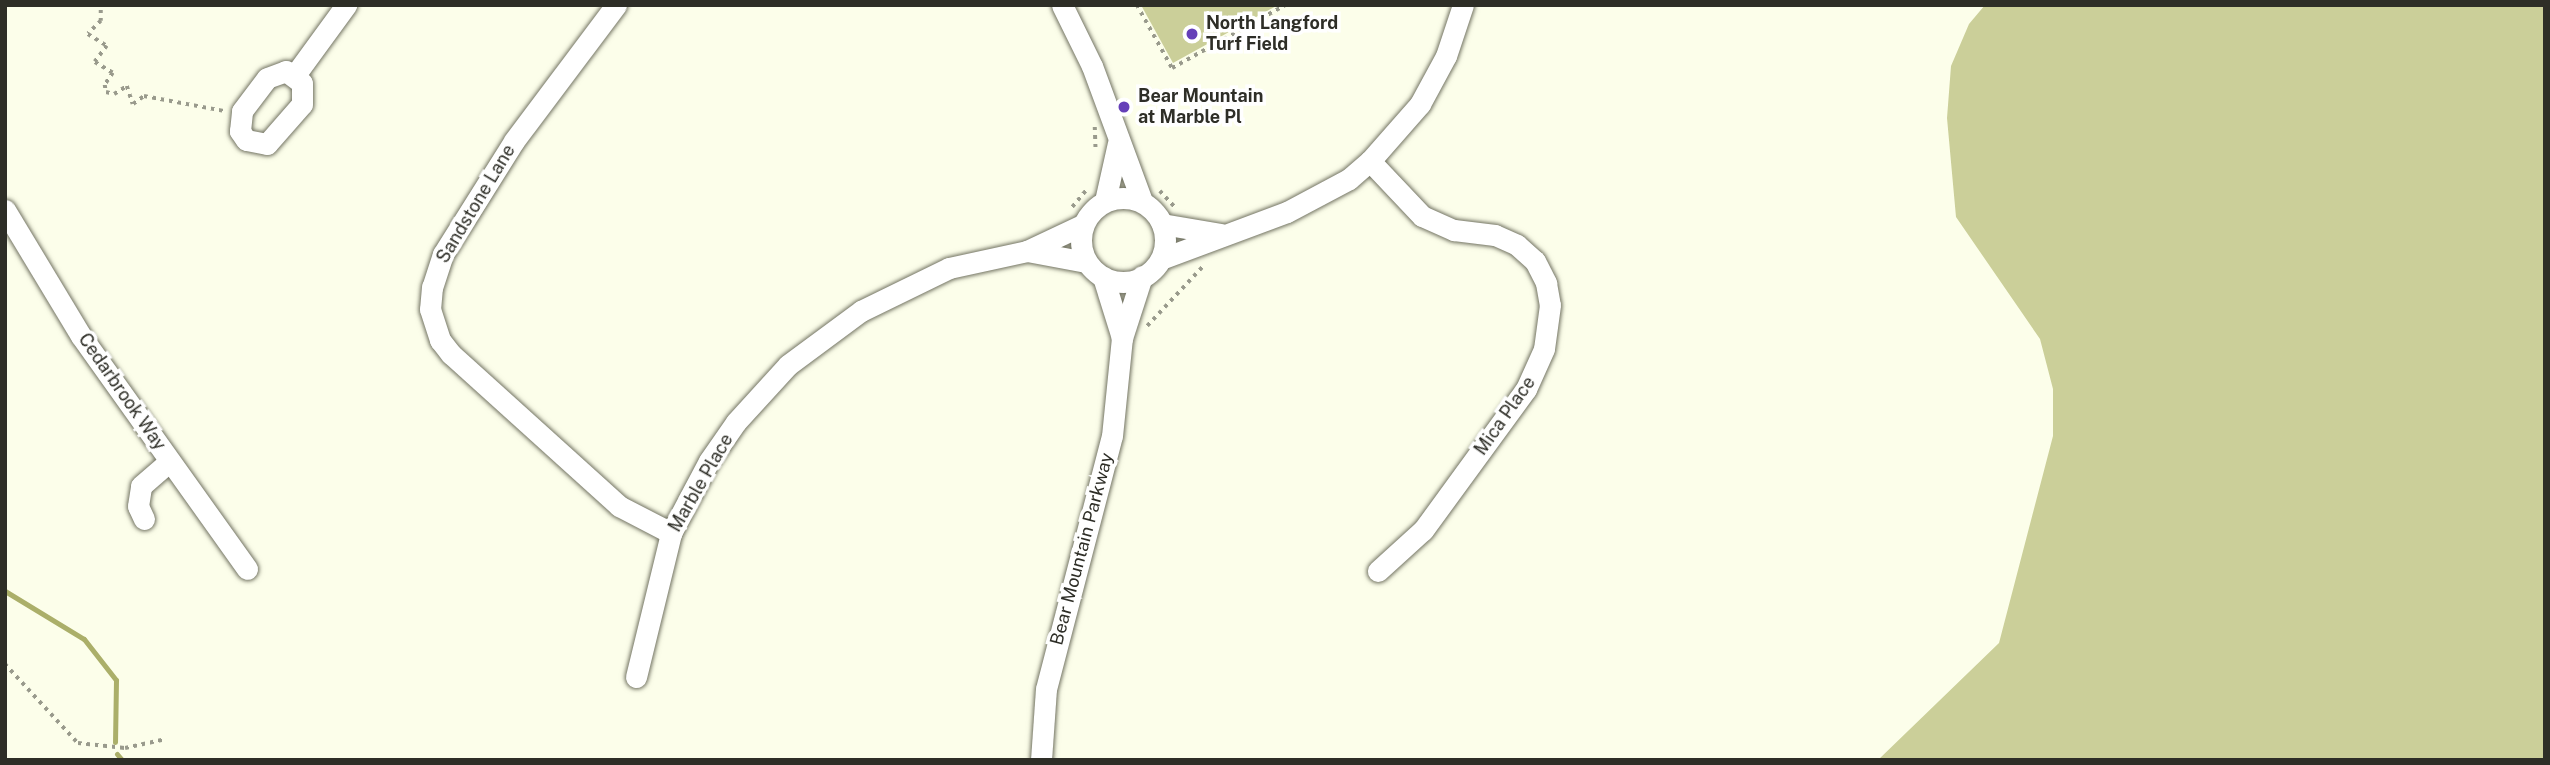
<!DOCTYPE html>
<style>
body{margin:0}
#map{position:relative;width:2550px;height:765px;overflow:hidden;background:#fcfeea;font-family:"Public Sans",sans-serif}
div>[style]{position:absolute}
.green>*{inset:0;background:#cbcf99}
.stream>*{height:5px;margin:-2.5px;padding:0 2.5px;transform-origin:2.5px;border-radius:2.5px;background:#abaf69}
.path>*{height:3.5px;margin-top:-1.75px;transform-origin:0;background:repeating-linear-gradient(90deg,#999a8c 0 3.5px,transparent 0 8.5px)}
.roads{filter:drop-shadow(0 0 2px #737463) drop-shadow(0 0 2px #737463)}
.minor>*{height:21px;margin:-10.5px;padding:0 10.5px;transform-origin:10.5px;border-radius:10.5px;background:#fff}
.minor>.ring{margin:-10.5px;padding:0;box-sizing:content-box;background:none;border:21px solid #fff;border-radius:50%}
.dots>*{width:19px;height:19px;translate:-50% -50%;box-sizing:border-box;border:4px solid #fff;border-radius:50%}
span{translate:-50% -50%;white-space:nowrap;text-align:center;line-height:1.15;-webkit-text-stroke:7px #fff;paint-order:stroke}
.poi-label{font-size:18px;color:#2e2e27;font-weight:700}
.left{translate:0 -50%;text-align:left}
.street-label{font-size:18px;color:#2e2e27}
.frame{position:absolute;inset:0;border:7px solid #2e2e27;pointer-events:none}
</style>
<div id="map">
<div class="green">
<i style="clip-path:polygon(1141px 5px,1278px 5px,1173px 63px)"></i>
<i style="clip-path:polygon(1985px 5px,2545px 5px,2545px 760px,1878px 760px,1999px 643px,2053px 436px,2053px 389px,2040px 339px,1956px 217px,1947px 118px,1951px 66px,1969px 24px)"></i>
</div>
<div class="stream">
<i style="left:5px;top:591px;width:92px;rotate:31.3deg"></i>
<i style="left:84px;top:639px;width:52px;rotate:52deg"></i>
<i style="left:116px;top:680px;width:62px;rotate:90.9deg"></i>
<i style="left:117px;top:754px;width:8px;rotate:50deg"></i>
</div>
<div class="path">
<i style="left:1137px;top:5px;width:72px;rotate:60.9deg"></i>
<i style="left:1172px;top:68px;width:129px;rotate:-29.1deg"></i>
<i style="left:101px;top:10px;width:11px;rotate:90deg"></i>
<i style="left:101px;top:21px;width:18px;rotate:135deg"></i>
<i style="left:88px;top:34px;width:22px;rotate:32deg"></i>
<i style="left:107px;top:46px;width:20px;rotate:127deg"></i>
<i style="left:95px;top:62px;width:21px;rotate:31deg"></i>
<i style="left:113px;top:73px;width:14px;rotate:124deg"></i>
<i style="left:105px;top:85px;width:7px;rotate:82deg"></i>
<i style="left:106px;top:92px;width:8px;rotate:14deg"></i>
<i style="left:114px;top:94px;width:15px;rotate:-32deg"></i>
<i style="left:127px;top:86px;width:19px;rotate:72deg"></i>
<i style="left:133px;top:104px;width:14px;rotate:-36deg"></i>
<i style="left:144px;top:96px;width:81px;rotate:10.6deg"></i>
<i style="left:1095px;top:127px;width:23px;rotate:88deg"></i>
<i style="left:1160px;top:191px;width:21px;rotate:47deg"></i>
<i style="left:1072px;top:207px;width:23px;rotate:-50deg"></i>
<i style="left:1147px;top:326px;width:83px;rotate:-46.9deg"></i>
<i style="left:5px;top:664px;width:108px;rotate:47.3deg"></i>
<i style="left:78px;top:743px;width:47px;rotate:6.1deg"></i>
<i style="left:125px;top:748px;width:42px;rotate:-12.4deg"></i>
</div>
<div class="roads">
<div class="minor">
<i style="left:616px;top:5px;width:170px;rotate:126.9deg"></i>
<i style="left:514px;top:141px;width:133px;rotate:122.1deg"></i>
<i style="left:443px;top:254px;width:35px;rotate:108deg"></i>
<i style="left:432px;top:287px;width:22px;rotate:95deg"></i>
<i style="left:430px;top:309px;width:33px;rotate:72deg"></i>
<i style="left:440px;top:340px;width:18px;rotate:52deg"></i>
<i style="left:451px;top:354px;width:227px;rotate:42.1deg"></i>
<i style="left:619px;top:506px;width:59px;rotate:27.4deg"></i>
<i style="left:1062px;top:5px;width:68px;rotate:63.8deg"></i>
<i style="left:1092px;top:66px;width:144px;rotate:69.7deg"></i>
<i style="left:286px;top:71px;width:20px;rotate:37deg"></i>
<i style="left:302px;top:83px;width:21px;rotate:90deg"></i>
<i style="left:302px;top:104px;width:53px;rotate:131.2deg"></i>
<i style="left:267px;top:144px;width:21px;rotate:-169deg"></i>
<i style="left:246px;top:140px;width:11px;rotate:-124deg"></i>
<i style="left:240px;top:131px;width:20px;rotate:-84deg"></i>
<i style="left:242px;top:111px;width:41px;rotate:-52.9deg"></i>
<i style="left:267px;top:78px;width:20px;rotate:-20deg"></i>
<i style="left:295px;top:75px;width:87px;rotate:-53.9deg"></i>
<i style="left:1370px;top:161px;width:76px;rotate:46.6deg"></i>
<i style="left:1422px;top:216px;width:35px;rotate:24deg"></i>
<i style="left:1454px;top:230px;width:41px;rotate:7deg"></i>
<i style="left:1495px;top:235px;width:24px;rotate:24deg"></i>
<i style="left:1517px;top:245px;width:24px;rotate:42deg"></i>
<i style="left:1535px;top:261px;width:25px;rotate:63deg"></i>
<i style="left:1546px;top:283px;width:22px;rotate:80deg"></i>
<i style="left:1550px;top:305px;width:44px;rotate:97.8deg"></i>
<i style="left:1544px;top:349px;width:44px;rotate:114.2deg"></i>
<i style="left:1526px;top:389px;width:175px;rotate:126.1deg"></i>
<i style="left:1423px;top:530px;width:61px;rotate:137.7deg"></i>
<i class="ring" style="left:1081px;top:198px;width:63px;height:63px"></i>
<i style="left:1105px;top:201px;width:59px;rotate:-77.4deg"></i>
<i style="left:5px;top:210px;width:147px;rotate:58.9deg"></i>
<i style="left:81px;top:336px;width:286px;rotate:54.5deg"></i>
<i style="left:1162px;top:224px;width:60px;rotate:9.6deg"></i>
<i style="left:1027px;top:251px;width:61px;rotate:-25.3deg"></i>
<i style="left:1161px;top:259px;width:134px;rotate:-20.5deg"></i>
<i style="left:1287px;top:212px;width:70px;rotate:-28deg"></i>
<i style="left:1349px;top:179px;width:28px;rotate:-41deg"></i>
<i style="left:1370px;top:161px;width:76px;rotate:-48.7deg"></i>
<i style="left:1420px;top:104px;width:55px;rotate:-61.6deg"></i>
<i style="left:1446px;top:56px;width:54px;rotate:-71.6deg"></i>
<i style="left:1103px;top:277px;width:64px;rotate:72.7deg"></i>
<i style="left:144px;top:519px;width:14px;rotate:-115deg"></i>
<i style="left:138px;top:506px;width:20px;rotate:-81deg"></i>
<i style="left:141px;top:486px;width:38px;rotate:-41deg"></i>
<i style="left:636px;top:677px;width:148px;rotate:-76.3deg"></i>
<i style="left:671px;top:533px;width:81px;rotate:-62.2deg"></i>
<i style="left:709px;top:461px;width:47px;rotate:-55.3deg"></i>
<i style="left:736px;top:422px;width:77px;rotate:-47.6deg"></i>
<i style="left:788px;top:365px;width:91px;rotate:-36.5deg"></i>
<i style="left:861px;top:311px;width:98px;rotate:-26deg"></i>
<i style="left:949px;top:268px;width:80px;rotate:-12.3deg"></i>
<i style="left:1027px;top:251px;width:60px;rotate:10.6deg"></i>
<i style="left:1041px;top:760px;width:71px;rotate:-86deg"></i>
<i style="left:1046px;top:689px;width:261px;rotate:-75.4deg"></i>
<i style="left:1112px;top:436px;width:99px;rotate:-84.2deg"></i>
<i style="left:1122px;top:338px;width:65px;rotate:-72.1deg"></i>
</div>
</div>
<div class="dots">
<i style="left:1192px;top:34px;background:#653fb8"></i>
<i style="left:1124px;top:107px;background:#653fb8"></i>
</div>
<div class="poi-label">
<span class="left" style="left:1206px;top:34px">North Langford<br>Turf Field</span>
<span class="left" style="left:1138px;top:107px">Bear Mountain<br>at Marble Pl</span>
</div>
<div class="street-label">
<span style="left:476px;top:204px;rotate:-59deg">Sandstone Lane</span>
<span style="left:122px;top:392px;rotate:55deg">Cedarbrook Way</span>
<span style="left:1505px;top:416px;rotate:-55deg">Mica Place</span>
<span style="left:701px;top:483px;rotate:-60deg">Marble Place</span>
<span style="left:1082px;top:549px;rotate:-75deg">Bear Mountain Parkway</span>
</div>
<div class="frame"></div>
</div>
